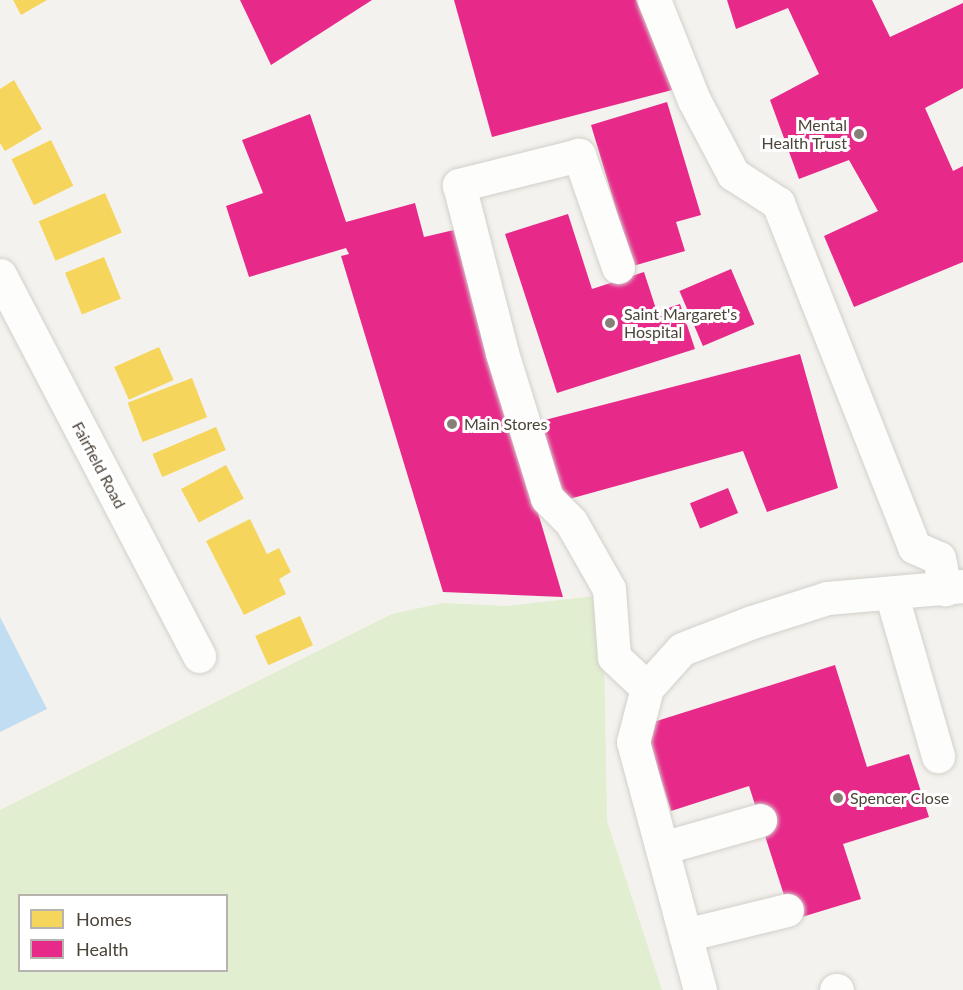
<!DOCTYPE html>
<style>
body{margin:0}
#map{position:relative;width:963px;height:990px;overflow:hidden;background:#f4f2ee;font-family:Lato,sans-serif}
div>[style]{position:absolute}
.green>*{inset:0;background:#e1eecf}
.water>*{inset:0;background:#c0ddf1}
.homes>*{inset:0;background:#f6d55c;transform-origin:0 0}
.health>*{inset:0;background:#e7298a;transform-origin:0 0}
.roads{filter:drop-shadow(0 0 2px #d2d0cb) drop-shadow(0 0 2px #d2d0cb)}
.minor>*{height:33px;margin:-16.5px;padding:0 16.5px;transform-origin:16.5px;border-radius:16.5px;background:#fdfdfc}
.dots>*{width:16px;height:16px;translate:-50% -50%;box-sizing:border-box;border:3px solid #fff;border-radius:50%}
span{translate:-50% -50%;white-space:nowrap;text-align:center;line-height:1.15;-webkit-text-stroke:6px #fff;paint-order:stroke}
.poi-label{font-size:16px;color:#4b4439}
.right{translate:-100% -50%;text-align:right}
.left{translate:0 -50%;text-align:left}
.street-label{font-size:16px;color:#4b4439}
.legend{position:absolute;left:18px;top:894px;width:210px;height:78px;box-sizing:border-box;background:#fff;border:2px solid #b7b4b0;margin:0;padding:8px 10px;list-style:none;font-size:18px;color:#4b4439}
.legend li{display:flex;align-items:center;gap:12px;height:30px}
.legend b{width:30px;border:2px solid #b7b4b0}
</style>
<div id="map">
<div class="green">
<i style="clip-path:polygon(evenodd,603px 595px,607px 821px,662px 990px,0 990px,0 810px,392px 614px,443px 603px,508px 606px,603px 595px,20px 896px,226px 896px,226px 970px,20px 970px,20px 896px)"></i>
</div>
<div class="water">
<i style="clip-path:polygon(0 617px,47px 709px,0 732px)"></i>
</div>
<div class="homes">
<i style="clip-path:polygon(13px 0,47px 0,21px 15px)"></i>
<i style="clip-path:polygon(14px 80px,42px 129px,5px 151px,0 143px,0 89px)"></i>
<i style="left:51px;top:140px;width:51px;height:44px;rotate:64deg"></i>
<i style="left:105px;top:193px;width:43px;height:72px;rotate:67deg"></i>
<i style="left:104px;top:257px;width:45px;height:42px;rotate:68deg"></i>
<i style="left:159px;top:347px;width:36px;height:49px;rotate:66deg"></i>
<i style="left:192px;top:378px;width:42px;height:69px;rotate:69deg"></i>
<i style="left:216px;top:427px;width:25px;height:69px;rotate:67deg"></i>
<i style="left:226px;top:465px;width:38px;height:51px;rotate:62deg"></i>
<i style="clip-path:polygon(250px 519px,267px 554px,279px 548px,291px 572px,279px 579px,286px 594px,244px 615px,206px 541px)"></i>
<i style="left:300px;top:616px;width:32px;height:49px;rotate:66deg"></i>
</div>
<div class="health">
<i style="clip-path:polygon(240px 0,372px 0,271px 65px)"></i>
<i style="clip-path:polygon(454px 0,636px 0,676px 89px,492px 137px)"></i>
<i style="clip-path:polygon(727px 0,872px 0,890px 37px,963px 3px,963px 88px,925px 108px,953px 171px,963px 166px,963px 262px,854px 307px,824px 236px,878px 211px,849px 160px,799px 179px,770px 100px,819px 74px,788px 8px,736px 29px)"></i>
<i style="clip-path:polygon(667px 102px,701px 215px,676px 222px,685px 251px,633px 266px,591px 125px)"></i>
<i style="clip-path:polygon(310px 114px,346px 222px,415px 203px,424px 237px,454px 230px,563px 597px,443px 592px,341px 256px,349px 254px,346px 248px,249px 277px,226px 206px,263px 193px,242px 140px)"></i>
<i style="clip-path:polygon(568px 214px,592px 289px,644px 272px,657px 312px,680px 304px,695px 349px,557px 393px,505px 234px)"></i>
<i style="left:731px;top:269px;width:60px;height:56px;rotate:67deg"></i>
<i style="clip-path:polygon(800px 354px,838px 488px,767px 512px,743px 451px,562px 501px,537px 422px)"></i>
<i style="left:728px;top:488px;width:27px;height:41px;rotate:68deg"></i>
<i style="clip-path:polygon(835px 665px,867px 767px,909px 754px,929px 817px,843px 844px,861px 899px,792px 920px,749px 786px,671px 811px,644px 725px)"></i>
</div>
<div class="roads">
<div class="minor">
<i style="left:654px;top:0;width:108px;rotate:68.2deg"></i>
<i style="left:694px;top:100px;width:84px;rotate:62.2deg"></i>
<i style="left:733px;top:174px;width:54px;rotate:32.8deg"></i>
<i style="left:778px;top:203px;width:370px;rotate:68.4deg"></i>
<i style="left:914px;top:547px;width:27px;rotate:24deg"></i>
<i style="left:939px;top:558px;width:32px;rotate:79deg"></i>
<i style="left:618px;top:267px;width:119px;rotate:-109.2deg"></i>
<i style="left:579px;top:155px;width:124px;rotate:166deg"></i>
<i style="left:459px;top:185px;width:173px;rotate:75.6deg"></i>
<i style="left:502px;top:353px;width:152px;rotate:72.8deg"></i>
<i style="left:547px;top:498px;width:34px;rotate:45deg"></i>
<i style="left:571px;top:522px;width:77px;rotate:60.4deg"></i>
<i style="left:609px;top:589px;width:68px;rotate:85.8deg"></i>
<i style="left:614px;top:657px;width:45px;rotate:43.2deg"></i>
<i style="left:0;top:275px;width:430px;rotate:62.4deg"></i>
<i style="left:891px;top:593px;width:170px;rotate:73.9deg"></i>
<i style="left:662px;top:848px;width:102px;rotate:-15.9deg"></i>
<i style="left:685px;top:935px;width:105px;rotate:-13.8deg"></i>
<i style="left:700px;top:990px;width:257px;rotate:-105.1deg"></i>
<i style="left:633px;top:742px;width:56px;rotate:-75.5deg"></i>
<i style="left:647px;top:688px;width:52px;rotate:-48.1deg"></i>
<i style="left:682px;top:649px;width:75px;rotate:-21.1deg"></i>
<i style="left:752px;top:622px;width:79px;rotate:-17.7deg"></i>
<i style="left:827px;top:598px;width:137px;rotate:-5deg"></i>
<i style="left:836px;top:990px;width:1px"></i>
</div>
</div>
<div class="dots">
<i style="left:859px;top:134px;background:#868178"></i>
<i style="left:610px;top:323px;background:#868178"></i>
<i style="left:452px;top:424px;background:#868178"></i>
<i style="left:838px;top:798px;background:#868178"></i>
</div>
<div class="poi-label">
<span class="right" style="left:847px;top:134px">Mental<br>Health Trust</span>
<span class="left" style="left:624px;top:323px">Saint Margaret's<br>Hospital</span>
<span class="left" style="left:464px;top:424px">Main Stores</span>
<span class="left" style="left:850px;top:798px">Spencer Close</span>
</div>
<div class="street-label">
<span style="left:99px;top:465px;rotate:62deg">Fairfield Road</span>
</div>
<ul class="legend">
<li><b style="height:16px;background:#f6d55c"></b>Homes</li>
<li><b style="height:16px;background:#e7298a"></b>Health</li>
</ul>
</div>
